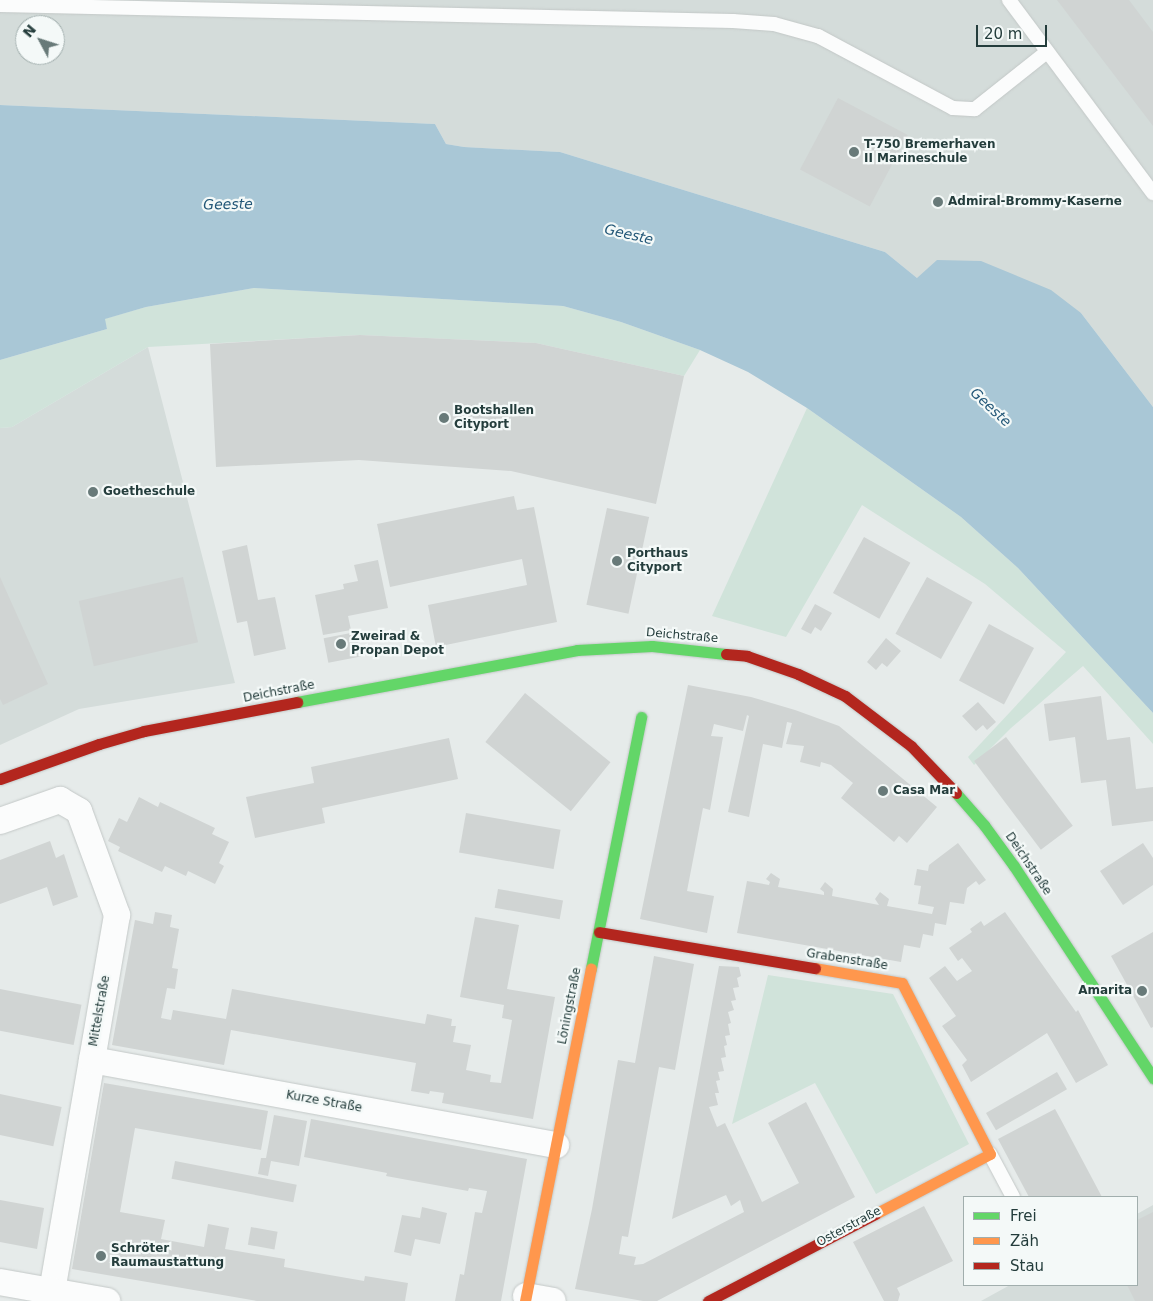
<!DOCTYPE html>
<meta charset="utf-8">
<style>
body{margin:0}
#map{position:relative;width:1153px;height:1301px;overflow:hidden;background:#e6ebea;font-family:"DejaVu Sans",sans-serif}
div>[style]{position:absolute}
.built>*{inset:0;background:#d4dcda}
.green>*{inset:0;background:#d0e3da}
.water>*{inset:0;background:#a9c7d6}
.building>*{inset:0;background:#d0d4d3;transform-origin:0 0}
.roads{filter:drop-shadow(0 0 1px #c3c8c7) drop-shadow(0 0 1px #c3c8c7)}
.lane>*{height:14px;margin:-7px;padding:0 7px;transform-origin:7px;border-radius:7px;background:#fbfcfc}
.street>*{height:26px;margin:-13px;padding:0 13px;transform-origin:13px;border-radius:13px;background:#fbfcfc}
.fast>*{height:11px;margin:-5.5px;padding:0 5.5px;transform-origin:5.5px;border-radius:5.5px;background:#63d668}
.slow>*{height:11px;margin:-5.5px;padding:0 5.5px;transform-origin:5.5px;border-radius:5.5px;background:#ff974d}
.jam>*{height:11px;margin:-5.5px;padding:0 5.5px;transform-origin:5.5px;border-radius:5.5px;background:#b3261e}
.dots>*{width:14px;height:14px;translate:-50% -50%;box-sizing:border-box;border:2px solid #f4f9f8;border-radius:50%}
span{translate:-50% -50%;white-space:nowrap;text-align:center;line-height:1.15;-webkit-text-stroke:4.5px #f4f9f8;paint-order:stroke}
.poi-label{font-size:12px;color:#243d3c;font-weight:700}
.left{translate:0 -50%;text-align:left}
.right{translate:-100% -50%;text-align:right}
.street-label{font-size:12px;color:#243d3c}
.water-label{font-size:14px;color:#215677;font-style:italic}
.legend{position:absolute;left:963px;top:1196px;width:175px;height:90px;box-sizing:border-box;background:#f4f9f8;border:1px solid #a1aead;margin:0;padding:6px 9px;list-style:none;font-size:15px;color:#243d3c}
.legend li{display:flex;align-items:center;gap:10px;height:25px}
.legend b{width:25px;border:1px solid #a1aead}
.north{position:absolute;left:15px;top:15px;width:50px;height:50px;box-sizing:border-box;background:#f4f9f8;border:1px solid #a1aead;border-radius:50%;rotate:310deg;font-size:14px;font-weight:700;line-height:20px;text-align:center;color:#243d3c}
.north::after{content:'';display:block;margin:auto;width:18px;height:22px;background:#687a79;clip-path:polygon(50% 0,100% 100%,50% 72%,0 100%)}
.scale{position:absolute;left:976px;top:25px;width:71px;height:22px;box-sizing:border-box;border:2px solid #243d3c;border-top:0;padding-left:6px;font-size:15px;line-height:18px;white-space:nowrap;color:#243d3c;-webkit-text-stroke:4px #f4f9f8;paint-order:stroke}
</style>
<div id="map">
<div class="built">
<i style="clip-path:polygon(evenodd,0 0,1153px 0,1153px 407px,1081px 313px,917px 278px,885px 252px,560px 152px,464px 147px,446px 144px,435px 124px,0 105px,0 0,25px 25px,55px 25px,55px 55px,25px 55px,25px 25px)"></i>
<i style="clip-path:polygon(148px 347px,235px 683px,79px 709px,0 745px,0 428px,12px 427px)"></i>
<i style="clip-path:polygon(1153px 1205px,1153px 1301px,981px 1301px,1010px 1285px,1137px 1285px,1137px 1214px)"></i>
</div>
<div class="green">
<i style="clip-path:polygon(254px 288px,563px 306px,621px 322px,700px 350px,684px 376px,536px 343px,360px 335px,148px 347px,12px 427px,0 428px,0 360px,107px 329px,104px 319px,146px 307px)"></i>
<i style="clip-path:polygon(807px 408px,961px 517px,1018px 568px,1153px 713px,1153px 744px,1083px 666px,1011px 728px,974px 765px,968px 757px,1066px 652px,985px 584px,862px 505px,786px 637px,712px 616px)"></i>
<i style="clip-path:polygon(768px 975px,893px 994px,969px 1144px,876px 1194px,815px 1083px,732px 1124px)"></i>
</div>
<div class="water">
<i style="clip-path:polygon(0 105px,435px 124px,446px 144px,464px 147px,560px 152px,885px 252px,917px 278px,937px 260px,981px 261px,1051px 290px,1081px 313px,1153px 407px,1153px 713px,1018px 568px,961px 517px,807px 408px,748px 372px,700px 350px,621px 322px,563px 306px,254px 288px,146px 307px,105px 319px,107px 329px,0 360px)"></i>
</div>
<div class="building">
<i style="clip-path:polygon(1057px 0,1129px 0,1153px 32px,1153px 126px)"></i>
<i style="left:838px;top:98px;width:79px;height:81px;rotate:28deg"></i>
<i style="clip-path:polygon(360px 335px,536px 343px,684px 376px,656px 504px,511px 471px,359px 460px,216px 467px,210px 344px)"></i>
<i style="clip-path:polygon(514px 496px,517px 510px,534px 507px,557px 622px,436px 647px,428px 605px,527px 585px,522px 559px,390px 587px,377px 524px)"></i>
<i style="left:607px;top:508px;width:43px;height:99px;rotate:12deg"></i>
<i style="left:864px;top:537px;width:53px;height:64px;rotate:29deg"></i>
<i style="clip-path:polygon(247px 545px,258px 600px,275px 597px,286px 649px,254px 656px,247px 621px,237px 623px,222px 551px)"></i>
<i style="clip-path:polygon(378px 560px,388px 608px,348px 616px,351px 630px,323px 635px,315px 595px,344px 589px,343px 584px,358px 581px,354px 565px)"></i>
<i style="clip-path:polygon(0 577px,48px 684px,3px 705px,0 699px)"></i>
<i style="left:183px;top:577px;width:67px;height:107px;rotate:77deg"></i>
<i style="left:927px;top:577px;width:52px;height:65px;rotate:29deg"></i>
<i style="clip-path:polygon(815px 604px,832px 613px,821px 631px,815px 627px,811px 634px,801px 629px)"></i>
<i style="left:989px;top:624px;width:51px;height:64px;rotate:28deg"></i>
<i style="left:356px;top:632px;width:25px;height:33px;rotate:79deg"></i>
<i style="clip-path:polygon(886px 638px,901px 651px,887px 667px,882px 663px,876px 670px,867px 662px)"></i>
<i style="clip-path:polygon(688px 685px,751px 697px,795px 710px,839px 726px,937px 807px,907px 843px,899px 836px,894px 842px,841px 798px,853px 783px,831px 765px,821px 762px,820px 767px,800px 762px,804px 746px,786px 744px,792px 723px,787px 722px,782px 748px,763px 744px,749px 817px,728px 812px,749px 716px,747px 715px,743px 731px,714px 724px,711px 736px,723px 737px,710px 810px,703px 808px,687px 891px,714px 896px,707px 933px,640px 919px)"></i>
<i style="left:525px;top:693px;width:110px;height:63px;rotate:39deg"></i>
<i style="clip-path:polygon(1101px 696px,1107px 740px,1130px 737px,1136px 789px,1153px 787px,1153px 821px,1112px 826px,1106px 780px,1081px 783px,1075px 737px,1049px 741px,1044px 704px)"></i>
<i style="clip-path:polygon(978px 702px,996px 722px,987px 730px,983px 725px,976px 731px,962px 716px)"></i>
<i style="left:1006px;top:737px;width:111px;height:40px;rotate:53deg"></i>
<i style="clip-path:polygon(449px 738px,458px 779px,322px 808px,325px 823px,255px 838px,246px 797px,314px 783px,311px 767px)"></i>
<i style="clip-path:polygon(139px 797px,158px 807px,160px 802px,215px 828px,212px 834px,229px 842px,219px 863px,224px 866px,215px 884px,188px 871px,186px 876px,165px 866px,162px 872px,118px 851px,120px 847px,108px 841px,119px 818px,127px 822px)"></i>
<i style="left:466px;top:813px;width:96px;height:40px;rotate:10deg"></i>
<i style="clip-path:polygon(50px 841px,56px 858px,64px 854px,78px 897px,53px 906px,47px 887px,0 904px,0 860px)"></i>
<i style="clip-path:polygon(958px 843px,986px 880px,979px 885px,976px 881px,967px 888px,964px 904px,950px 902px,946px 925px,935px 923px,933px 936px,923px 934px,920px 948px,904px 945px,901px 962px,737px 933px,747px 881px,769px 885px,770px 882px,766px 879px,771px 873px,780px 879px,778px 887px,824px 895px,824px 892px,820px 889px,825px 882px,833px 889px,832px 896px,879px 905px,875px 899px,880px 892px,889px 899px,887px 906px,932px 914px,934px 907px,918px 904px,921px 886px,914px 885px,917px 869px,928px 871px,929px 865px)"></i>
<i style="clip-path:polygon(1143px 843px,1153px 858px,1153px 885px,1123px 905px,1100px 871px)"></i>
<i style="left:498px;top:889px;width:66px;height:19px;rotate:10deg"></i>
<i style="clip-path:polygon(155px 912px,172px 915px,170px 927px,179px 929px,172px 968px,178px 969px,175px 989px,167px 988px,161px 1018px,171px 1020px,173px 1010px,226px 1019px,232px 989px,425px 1024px,427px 1014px,452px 1019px,451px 1026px,456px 1026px,453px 1042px,471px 1045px,466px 1070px,491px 1075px,490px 1082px,501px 1083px,512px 1020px,502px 1018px,504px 1005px,460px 997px,475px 917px,519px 925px,507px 989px,555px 997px,533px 1119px,442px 1103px,444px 1093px,430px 1091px,429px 1094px,411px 1091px,416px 1063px,231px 1030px,224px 1065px,112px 1045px,135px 920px,153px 924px)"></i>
<i style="clip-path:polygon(1005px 912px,1076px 1012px,1078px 1010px,1108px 1065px,1076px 1083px,1047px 1033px,971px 1082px,962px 1065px,967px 1060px,942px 1026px,956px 1016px,929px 978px,945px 966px,957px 981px,972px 971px,962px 958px,958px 961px,949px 948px,972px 932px,970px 929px,981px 921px,984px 926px)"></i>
<i style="clip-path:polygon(1153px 932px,1153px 1027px,1151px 1028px,1111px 956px)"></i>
<i style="clip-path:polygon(654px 956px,694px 964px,675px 1070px,659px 1067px,628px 1237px,622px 1236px,619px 1254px,636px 1257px,634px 1265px,643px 1264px,744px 1212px,740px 1200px,731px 1206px,726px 1195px,672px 1219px,719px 966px,739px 967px,741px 976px,737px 978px,739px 987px,733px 988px,736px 1000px,731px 1001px,734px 1010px,728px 1012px,731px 1023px,728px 1024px,730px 1035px,725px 1036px,727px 1045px,724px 1046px,726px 1057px,721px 1058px,724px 1071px,718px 1072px,720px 1080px,716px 1081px,719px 1093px,715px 1093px,718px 1105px,709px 1107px,717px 1127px,725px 1123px,762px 1202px,799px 1183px,768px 1123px,806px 1102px,855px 1197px,657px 1301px,643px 1301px,575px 1289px,592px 1209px,618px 1060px,635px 1063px)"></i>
<i style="left:0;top:989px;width:83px;height:41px;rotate:11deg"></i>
<i style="left:1057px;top:1072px;width:20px;height:82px;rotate:60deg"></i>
<i style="clip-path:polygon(104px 1083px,268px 1111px,261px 1150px,135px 1128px,120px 1212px,165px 1220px,161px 1239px,204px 1247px,208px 1224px,229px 1228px,225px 1249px,285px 1259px,284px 1267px,364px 1281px,365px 1276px,408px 1283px,405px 1301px,257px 1301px,72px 1269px)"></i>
<i style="left:0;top:1094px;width:63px;height:40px;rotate:12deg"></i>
<i style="clip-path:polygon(1055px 1109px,1060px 1118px,1102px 1197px,1029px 1197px,998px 1139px)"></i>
<i style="clip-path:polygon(274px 1115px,307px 1121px,299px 1166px,271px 1161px,268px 1176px,258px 1174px,261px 1158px,266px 1158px)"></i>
<i style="clip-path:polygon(311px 1119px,527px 1159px,501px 1301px,455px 1301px,460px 1274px,464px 1275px,475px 1212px,482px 1213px,487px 1191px,469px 1188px,468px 1191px,386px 1176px,387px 1173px,304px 1157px)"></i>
<i style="left:175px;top:1161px;width:124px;height:18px;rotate:11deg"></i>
<i style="clip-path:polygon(0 1200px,44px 1208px,37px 1249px,0 1242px)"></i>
<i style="clip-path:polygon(924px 1206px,953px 1261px,897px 1288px,900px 1294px,898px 1301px,884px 1301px,853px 1242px)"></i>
<i style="clip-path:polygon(422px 1207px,447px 1213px,440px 1244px,415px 1239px,411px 1256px,394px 1252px,402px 1215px,420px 1218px)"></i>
<i style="clip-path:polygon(1153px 1212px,1153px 1301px,1135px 1301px,1127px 1285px,1137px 1285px,1137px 1220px)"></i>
<i style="left:251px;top:1227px;width:27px;height:18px;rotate:10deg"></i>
</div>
<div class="roads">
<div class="lane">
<i style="left:1009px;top:0;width:241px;rotate:53.3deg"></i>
<i style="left:0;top:5px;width:733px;rotate:1.25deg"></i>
<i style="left:733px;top:21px;width:41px;rotate:4.2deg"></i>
<i style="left:774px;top:24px;width:46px;rotate:15.3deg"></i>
<i style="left:818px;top:36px;width:153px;rotate:28.1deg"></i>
<i style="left:953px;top:108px;width:22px;rotate:3deg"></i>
<i style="left:975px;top:109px;width:92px;rotate:-38.4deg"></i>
<i style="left:990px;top:1154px;width:49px;rotate:61.9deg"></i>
</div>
<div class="street">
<i style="left:0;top:821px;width:64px;rotate:-19.3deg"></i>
<i style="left:60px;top:800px;width:22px;rotate:30deg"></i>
<i style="left:79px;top:811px;width:111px;rotate:69.9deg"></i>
<i style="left:117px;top:915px;width:392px;rotate:99.8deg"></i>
<i style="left:92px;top:1060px;width:472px;rotate:10.4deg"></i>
<i style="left:0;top:1282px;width:109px;rotate:10.1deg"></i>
<i style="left:526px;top:1296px;width:27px;rotate:10deg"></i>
</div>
<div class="fast">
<i style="left:297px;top:702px;width:285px;rotate:-10.5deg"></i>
<i style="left:577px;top:650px;width:75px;rotate:-3.1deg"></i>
<i style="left:652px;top:646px;width:74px;rotate:6.2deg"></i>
<i style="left:956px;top:793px;width:43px;rotate:48.8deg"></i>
<i style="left:984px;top:825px;width:51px;rotate:53.8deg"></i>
<i style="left:1014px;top:866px;width:254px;rotate:56.7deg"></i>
<i style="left:591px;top:968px;width:256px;rotate:-78.7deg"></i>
</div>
<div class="slow">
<i style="left:815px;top:968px;width:88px;rotate:9.8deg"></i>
<i style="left:902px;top:983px;width:192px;rotate:62.8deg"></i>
<i style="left:990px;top:1154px;width:130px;rotate:152.4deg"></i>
<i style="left:525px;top:1301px;width:339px;rotate:-78.8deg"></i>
</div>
<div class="jam">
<i style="left:726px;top:654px;width:21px;rotate:5deg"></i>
<i style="left:747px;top:656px;width:54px;rotate:19.4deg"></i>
<i style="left:798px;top:674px;width:52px;rotate:25.1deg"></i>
<i style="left:845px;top:696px;width:83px;rotate:37.1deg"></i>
<i style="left:911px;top:746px;width:65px;rotate:46.2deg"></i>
<i style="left:0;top:779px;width:105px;rotate:-19.5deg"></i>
<i style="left:99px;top:744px;width:47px;rotate:-16.1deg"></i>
<i style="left:144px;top:731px;width:156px;rotate:-10.7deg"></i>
<i style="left:599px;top:932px;width:219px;rotate:9.5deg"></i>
<i style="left:708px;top:1301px;width:188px;rotate:-27.5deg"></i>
</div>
</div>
<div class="dots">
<i style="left:854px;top:152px;background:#687a79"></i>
<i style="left:938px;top:202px;background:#687a79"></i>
<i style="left:444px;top:418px;background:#687a79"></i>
<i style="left:93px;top:492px;background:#687a79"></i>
<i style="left:617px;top:561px;background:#687a79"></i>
<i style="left:341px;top:644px;background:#687a79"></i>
<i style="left:883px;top:791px;background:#687a79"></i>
<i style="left:1142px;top:991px;background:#687a79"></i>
<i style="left:101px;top:1256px;background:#687a79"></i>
</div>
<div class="poi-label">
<span class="left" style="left:864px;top:152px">T-750 Bremerhaven<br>II Marineschule</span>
<span class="left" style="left:948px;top:202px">Admiral-Brommy-Kaserne</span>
<span class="left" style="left:454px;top:418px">Bootshallen<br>Cityport</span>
<span class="left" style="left:103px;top:492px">Goetheschule</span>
<span class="left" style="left:627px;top:561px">Porthaus<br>Cityport</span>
<span class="left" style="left:351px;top:644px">Zweirad &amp;<br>Propan Depot</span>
<span class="left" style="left:893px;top:791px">Casa Mar</span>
<span class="right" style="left:1132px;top:991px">Amarita</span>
<span class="left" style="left:111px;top:1256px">Schröter<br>Raumaustattung</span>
</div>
<div class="street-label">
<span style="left:682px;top:636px;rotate:5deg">Deichstraße</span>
<span style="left:279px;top:692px;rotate:-11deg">Deichstraße</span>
<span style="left:1028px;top:864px;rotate:56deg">Deichstraße</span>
<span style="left:847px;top:960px;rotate:9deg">Grabenstraße</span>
<span style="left:570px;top:1006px;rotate:-79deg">Löningstraße</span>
<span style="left:100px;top:1011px;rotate:-80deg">Mittelstraße</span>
<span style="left:324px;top:1102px;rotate:10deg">Kurze Straße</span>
<span style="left:849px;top:1227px;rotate:-28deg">Osterstraße</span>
</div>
<div class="water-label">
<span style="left:228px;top:204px;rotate:-1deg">Geeste</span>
<span style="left:629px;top:234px;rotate:13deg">Geeste</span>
<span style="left:991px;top:407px;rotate:43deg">Geeste</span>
</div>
<ul class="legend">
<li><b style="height:6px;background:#63d668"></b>Frei</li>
<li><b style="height:6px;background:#ff974d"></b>Zäh</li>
<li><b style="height:6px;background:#b3261e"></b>Stau</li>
</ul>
<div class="north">N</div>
<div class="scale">20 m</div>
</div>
